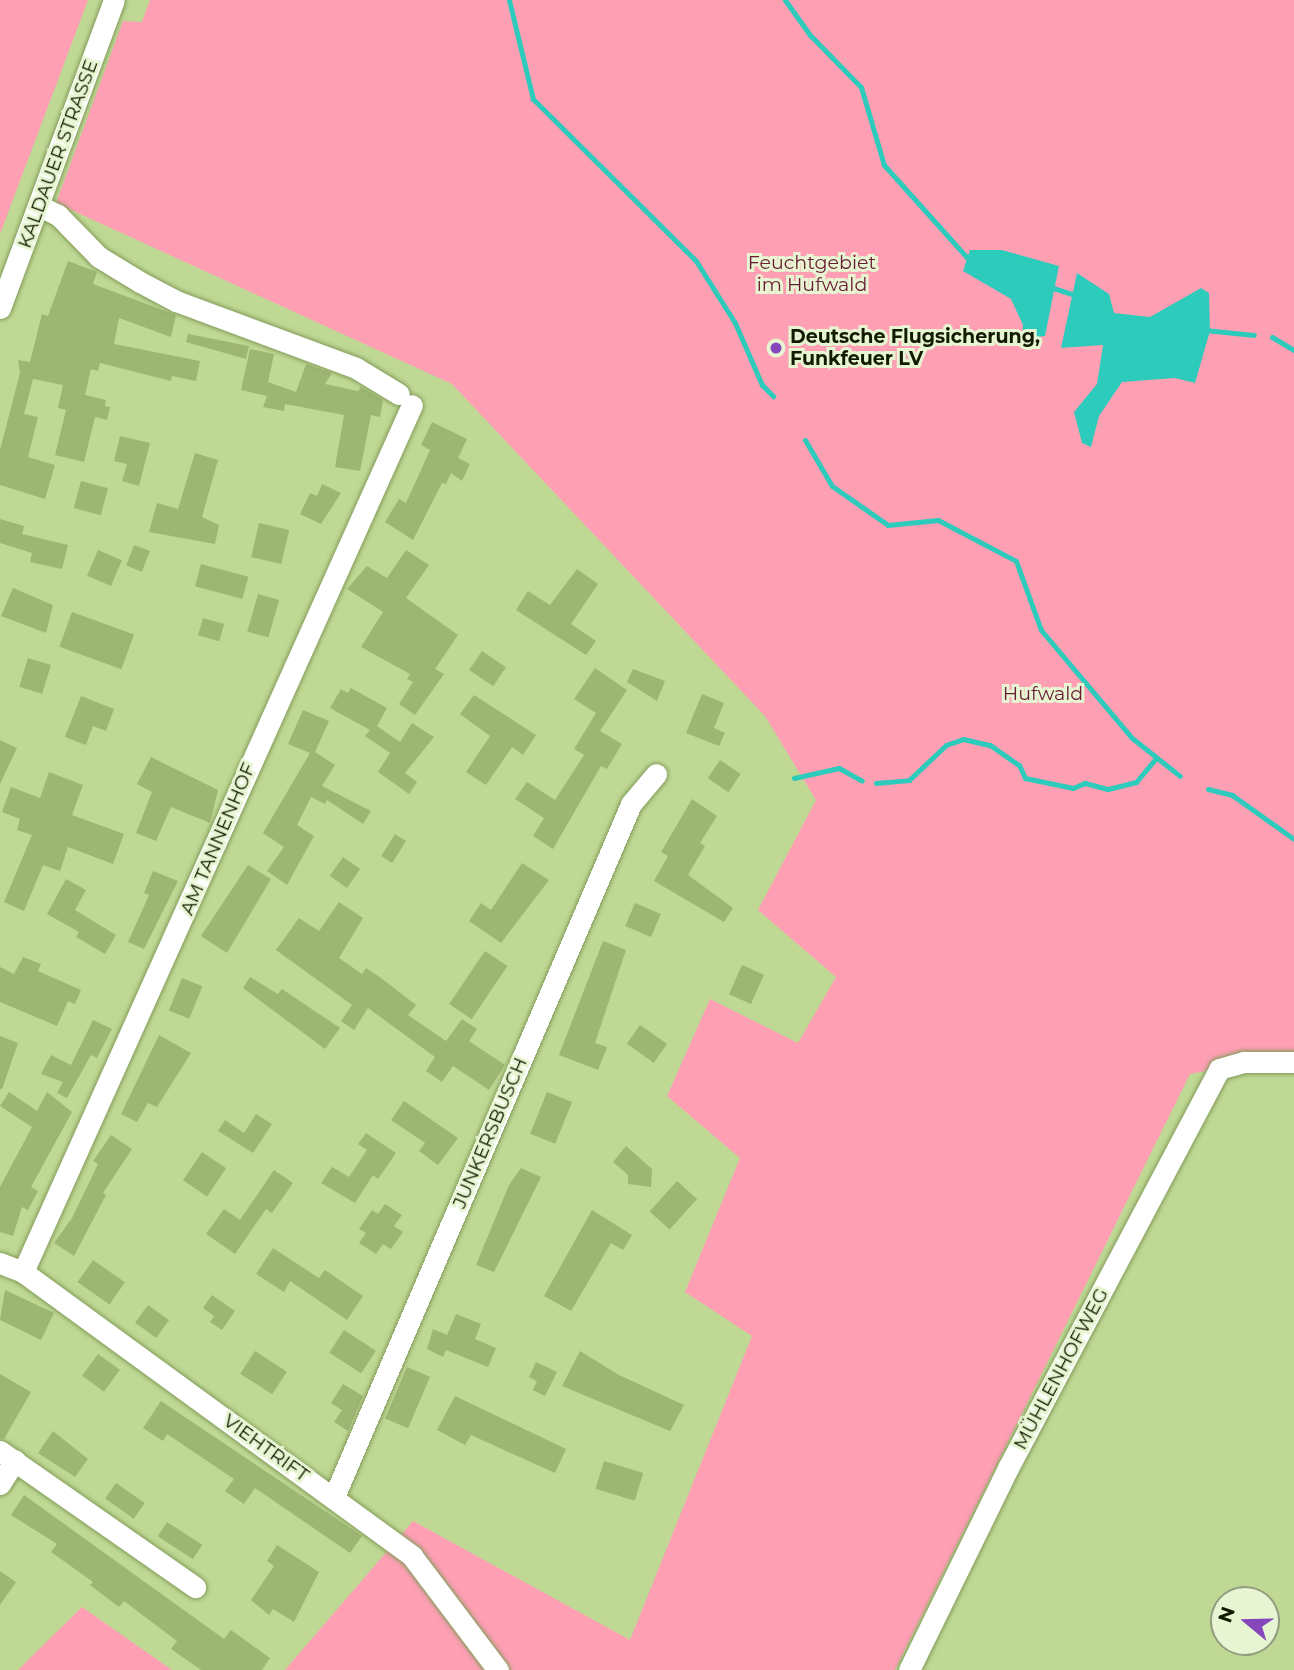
<!DOCTYPE html>
<meta charset="utf-8">
<style>
body{margin:0}
#map{position:relative;width:1294px;height:1670px;overflow:hidden;background:#bfd995;font-family:Montserrat,sans-serif}
div>[style]{position:absolute}
.green>*{inset:0;background:#fe9fb4}
.water>*{inset:0;background:#2dcbbc}
.stream>*{height:5px;margin:-2.5px;padding:0 2.5px;transform-origin:2.5px;border-radius:2.5px;background:#2dcbbc}
.building>*{inset:0;background:#9db673;transform-origin:0 0}
.roads{filter:drop-shadow(0 0 2px #839c5a) drop-shadow(0 0 2px #839c5a)}
.minor>*{height:21px;margin:-10.5px;padding:0 10.5px;transform-origin:10.5px;border-radius:10.5px;background:#fff}
.dots>*{width:19px;height:19px;translate:-50% -50%;box-sizing:border-box;border:4px solid #e7f5d2;border-radius:50%}
span{translate:-50% -50%;white-space:nowrap;text-align:center;line-height:1.15;-webkit-text-stroke:6px #e7f5d2;paint-order:stroke}
.street-label{font-size:19px;color:#121b02}
.park-label{font-size:19px;color:#691b34}
.poi-label{font-size:19px;color:#121b02;font-weight:700}
.left{translate:0 -50%;text-align:left}
.north{position:absolute;left:1210px;top:1586px;width:70px;height:70px;box-sizing:border-box;background:#e7f5d2;border:2px solid #929e7f;border-radius:50%;rotate:289deg;font-size:19px;font-weight:700;line-height:28px;text-align:center;color:#121b02}
.north::after{content:'';display:block;margin:auto;width:24px;height:32px;background:#8647bd;clip-path:polygon(50% 0,100% 100%,50% 72%,0 100%)}
</style>
<div id="map">
<div class="green">
<i style="clip-path:polygon(0 0,88px 0,0 234px)"></i>
<i style="clip-path:polygon(150px 0,1294px 0,1294px 1061px,1254px 1062px,1190px 1074px,895px 1670px,285px 1670px,413px 1521px,630px 1640px,752px 1336px,685px 1292px,740px 1158px,667px 1096px,710px 999px,798px 1043px,836px 977px,758px 910px,816px 800px,765px 716px,452px 384px,56px 203px,123px 21px,142px 22px)"></i>
<i style="clip-path:polygon(82px 1607px,172px 1670px,18px 1670px)"></i>
</div>
<div class="water">
<i style="clip-path:polygon(970px 250px,1002px 250px,1059px 266px,1045px 336px,1022px 339px,1023px 325px,1011px 299px,963px 271px)"></i>
<i style="clip-path:polygon(1077px 273px,1109px 294px,1114px 313px,1150px 317px,1201px 288px,1209px 293px,1210px 331px,1195px 383px,1175px 378px,1122px 382px,1099px 416px,1091px 447px,1082px 443px,1074px 412px,1097px 384px,1103px 345px,1061px 348px)"></i>
</div>
<div class="stream">
<i style="left:509px;top:0;width:102px;rotate:76.4deg"></i>
<i style="left:533px;top:99px;width:230px;rotate:44.8deg"></i>
<i style="left:696px;top:261px;width:73px;rotate:57.8deg"></i>
<i style="left:735px;top:323px;width:68px;rotate:66.5deg"></i>
<i style="left:762px;top:385px;width:16px;rotate:45deg"></i>
<i style="left:785px;top:0;width:43px;rotate:54.5deg"></i>
<i style="left:810px;top:35px;width:73px;rotate:45.6deg"></i>
<i style="left:861px;top:87px;width:81px;rotate:73.6deg"></i>
<i style="left:884px;top:165px;width:132px;rotate:48.1deg"></i>
<i style="left:1047px;top:286px;width:33px;rotate:18deg"></i>
<i style="left:1205px;top:330px;width:49px;rotate:5.8deg"></i>
<i style="left:1272px;top:337px;width:26px;rotate:31deg"></i>
<i style="left:805px;top:440px;width:53px;rotate:59.6deg"></i>
<i style="left:832px;top:486px;width:68px;rotate:34.9deg"></i>
<i style="left:888px;top:525px;width:50px;rotate:-5.7deg"></i>
<i style="left:938px;top:520px;width:88px;rotate:27.7deg"></i>
<i style="left:1016px;top:561px;width:73px;rotate:70.1deg"></i>
<i style="left:1041px;top:630px;width:141px;rotate:49.9deg"></i>
<i style="left:1132px;top:738px;width:61px;rotate:38.4deg"></i>
<i style="left:794px;top:778px;width:46px;rotate:-12.5deg"></i>
<i style="left:839px;top:768px;width:26px;rotate:29deg"></i>
<i style="left:876px;top:783px;width:33px;rotate:-5deg"></i>
<i style="left:909px;top:780px;width:51px;rotate:-43.4deg"></i>
<i style="left:946px;top:745px;width:18px;rotate:-19deg"></i>
<i style="left:963px;top:739px;width:28px;rotate:13deg"></i>
<i style="left:990px;top:745px;width:35px;rotate:35deg"></i>
<i style="left:1019px;top:765px;width:14px;rotate:65deg"></i>
<i style="left:1025px;top:778px;width:49px;rotate:11.8deg"></i>
<i style="left:1073px;top:788px;width:13px;rotate:-23deg"></i>
<i style="left:1085px;top:783px;width:24px;rotate:15deg"></i>
<i style="left:1108px;top:789px;width:29px;rotate:-14deg"></i>
<i style="left:1136px;top:782px;width:30px;rotate:-50deg"></i>
<i style="left:1208px;top:789px;width:25px;rotate:14deg"></i>
<i style="left:1232px;top:795px;width:76px;rotate:35.4deg"></i>
</div>
<div class="building">
<i style="clip-path:polygon(68px 261px,97px 272px,93px 284px,176px 315px,171px 337px,119px 318px,114px 344px,200px 361px,196px 381px,172px 376px,171px 381px,100px 363px,98px 371px,91px 369px,85px 395px,106px 400px,105px 406px,110px 407px,107px 420px,95px 417px,84px 462px,55px 455px,66px 410px,58px 408px,63px 385px,33px 379px,24px 414px,38px 417px,28px 457px,55px 465px,45px 499px,0 485px,0 450px,20px 373px,18px 360px,30px 362px,42px 314px,48px 316px)"></i>
<i style="clip-path:polygon(188px 334px,249px 346px,246px 359px,186px 342px)"></i>
<i style="clip-path:polygon(250px 349px,274px 354px,268px 382px,296px 392px,306px 364px,332px 373px,325px 384px,358px 391px,361px 387px,383px 400px,380px 417px,371px 415px,360px 471px,335px 467px,344px 415px,285px 404px,284px 411px,263px 407px,267px 396px,241px 390px)"></i>
<i style="clip-path:polygon(432px 422px,467px 439px,458px 458px,470px 464px,462px 481px,451px 473px,446px 484px,442px 483px,413px 540px,385px 522px,399px 499px,406px 503px,430px 450px,421px 445px)"></i>
<i style="clip-path:polygon(120px 436px,150px 443px,139px 486px,122px 481px,127px 464px,114px 461px)"></i>
<i style="clip-path:polygon(195px 453px,218px 460px,202px 517px,219px 525px,215px 544px,149px 532px,157px 503px,178px 509px)"></i>
<i style="left:81px;top:481px;width:28px;height:28px;rotate:15deg"></i>
<i style="clip-path:polygon(322px 484px,341px 493px,321px 524px,300px 514px,310px 493px,317px 496px)"></i>
<i style="clip-path:polygon(0 519px,24px 526px,22px 534px,68px 545px,62px 569px,30px 562px,32px 553px,0 543px)"></i>
<i style="left:259px;top:523px;width:31px;height:35px;rotate:13deg"></i>
<i style="left:134px;top:545px;width:17px;height:22px;rotate:21deg"></i>
<i style="left:98px;top:550px;width:26px;height:28px;rotate:23deg"></i>
<i style="clip-path:polygon(406px 550px,429px 565px,406px 598px,458px 635px,435px 669px,444px 674px,415px 715px,399px 704px,413px 682px,407px 679px,410px 674px,361px 647px,383px 612px,347px 589px,367px 566px,387px 578px)"></i>
<i style="left:201px;top:564px;width:49px;height:23px;rotate:15deg"></i>
<i style="clip-path:polygon(577px 569px,598px 584px,571px 624px,596px 641px,586px 655px,516px 610px,528px 591px,550px 605px)"></i>
<i style="clip-path:polygon(13px 588px,53px 605px,46px 633px,1px 616px)"></i>
<i style="left:258px;top:594px;width:22px;height:39px;rotate:16deg"></i>
<i style="left:72px;top:612px;width:66px;height:37px;rotate:20deg"></i>
<i style="left:203px;top:618px;width:22px;height:18px;rotate:16deg"></i>
<i style="left:482px;top:651px;width:29px;height:23px;rotate:34deg"></i>
<i style="left:28px;top:658px;width:24px;height:30px;rotate:17deg"></i>
<i style="clip-path:polygon(595px 668px,627px 690px,600px 731px,622px 744px,607px 769px,601px 766px,553px 849px,533px 836px,544px 818px,515px 799px,527px 782px,555px 800px,584px 755px,574px 749px,596px 713px,574px 699px)"></i>
<i style="clip-path:polygon(633px 669px,665px 681px,657px 701px,627px 682px)"></i>
<i style="clip-path:polygon(351px 688px,387px 708px,377px 726px,400px 742px,412px 723px,434px 737px,405px 773px,417px 782px,409px 794px,378px 772px,390px 753px,365px 736px,370px 730px,330px 708px,341px 689px,348px 693px)"></i>
<i style="clip-path:polygon(702px 694px,724px 703px,714px 728px,725px 733px,719px 746px,686px 733px)"></i>
<i style="clip-path:polygon(474px 695px,536px 735px,523px 755px,512px 747px,486px 785px,466px 772px,490px 736px,460px 714px)"></i>
<i style="clip-path:polygon(81px 696px,114px 709px,106px 731px,93px 726px,86px 745px,65px 737px)"></i>
<i style="clip-path:polygon(303px 710px,329px 721px,315px 752px,335px 765px,322px 786px,371px 811px,363px 824px,327px 800px,325px 804px,311px 797px,297px 825px,314px 836px,287px 885px,267px 871px,284px 847px,263px 833px,310px 753px,288px 744px)"></i>
<i style="clip-path:polygon(0 740px,17px 748px,0 784px)"></i>
<i style="clip-path:polygon(151px 757px,218px 790px,210px 823px,171px 807px,156px 841px,136px 833px,152px 792px,137px 784px)"></i>
<i style="left:720px;top:760px;width:25px;height:22px;rotate:34deg"></i>
<i style="clip-path:polygon(49px 772px,83px 785px,72px 815px,124px 834px,113px 864px,68px 847px,60px 871px,43px 865px,24px 911px,4px 902px,32px 835px,17px 830px,20px 819px,2px 812px,11px 787px,40px 798px)"></i>
<i style="clip-path:polygon(692px 799px,717px 816px,700px 843px,705px 846px,688px 875px,733px 908px,724px 922px,654px 881px,668px 856px,661px 852px)"></i>
<i style="left:395px;top:834px;width:13px;height:26px;rotate:32deg"></i>
<i style="left:343px;top:857px;width:21px;height:23px;rotate:35deg"></i>
<i style="clip-path:polygon(522px 863px,549px 880px,501px 943px,469px 921px,481px 903px,491px 910px)"></i>
<i style="clip-path:polygon(248px 865px,271px 879px,227px 953px,201px 936px)"></i>
<i style="clip-path:polygon(153px 871px,178px 881px,144px 949px,128px 942px,149px 895px,144px 893px)"></i>
<i style="clip-path:polygon(66px 879px,86px 890px,75px 910px,116px 935px,105px 954px,76px 937px,79px 932px,47px 914px)"></i>
<i style="clip-path:polygon(339px 902px,363px 918px,339px 958px,362px 974px,366px 968px,381px 978px,416px 1005px,408px 1015px,446px 1041px,462px 1019px,477px 1029px,469px 1041px,505px 1065px,489px 1090px,453px 1066px,442px 1082px,426px 1071px,435px 1057px,368px 1008px,354px 1030px,341px 1021px,352px 1005px,276px 950px,299px 918px,319px 931px)"></i>
<i style="left:635px;top:903px;width:28px;height:25px;rotate:23deg"></i>
<i style="clip-path:polygon(603px 941px,626px 950px,595px 1043px,607px 1047px,598px 1070px,559px 1055px)"></i>
<i style="left:485px;top:951px;width:27px;height:64px;rotate:34deg"></i>
<i style="clip-path:polygon(23px 957px,41px 964px,38px 971px,81px 990px,75px 1004px,68px 1001px,57px 1026px,0 1002px,0 967px,14px 974px)"></i>
<i style="left:742px;top:965px;width:24px;height:32px;rotate:24deg"></i>
<i style="clip-path:polygon(250px 977px,278px 994px,282px 989px,340px 1028px,325px 1049px,243px 988px)"></i>
<i style="left:182px;top:978px;width:22px;height:35px;rotate:22deg"></i>
<i style="clip-path:polygon(93px 1020px,112px 1029px,97px 1058px,91px 1055px,67px 1098px,57px 1093px,63px 1082px,41px 1074px,51px 1055px,71px 1065px)"></i>
<i style="left:640px;top:1025px;width:33px;height:23px;rotate:35deg"></i>
<i style="clip-path:polygon(159px 1035px,191px 1053px,157px 1107px,148px 1103px,137px 1122px,121px 1114px)"></i>
<i style="clip-path:polygon(0 1036px,18px 1043px,2px 1089px,0 1089px)"></i>
<i style="clip-path:polygon(9px 1092px,37px 1111px,47px 1092px,72px 1112px,31px 1187px,38px 1191px,28px 1210px,22px 1207px,13px 1236px,0 1232px,0 1187px,32px 1127px,0 1106px)"></i>
<i style="left:547px;top:1092px;width:27px;height:45px;rotate:22deg"></i>
<i style="clip-path:polygon(404px 1101px,458px 1138px,438px 1165px,419px 1151px,425px 1143px,391px 1120px)"></i>
<i style="clip-path:polygon(256px 1114px,272px 1124px,253px 1153px,218px 1131px,225px 1120px,244px 1133px)"></i>
<i style="clip-path:polygon(366px 1133px,396px 1153px,378px 1179px,373px 1175px,355px 1203px,321px 1183px,332px 1167px,349px 1177px,367px 1150px,358px 1144px)"></i>
<i style="clip-path:polygon(111px 1135px,132px 1149px,103px 1193px,106px 1195px,74px 1256px,54px 1243px,72px 1218px,98px 1164px,93px 1161px)"></i>
<i style="clip-path:polygon(626px 1146px,652px 1169px,651px 1187px,628px 1184px,628px 1175px,613px 1162px)"></i>
<i style="left:202px;top:1152px;width:29px;height:34px;rotate:34deg"></i>
<i style="clip-path:polygon(521px 1168px,541px 1177px,494px 1272px,476px 1265px,509px 1185px)"></i>
<i style="clip-path:polygon(274px 1170px,293px 1183px,272px 1213px,266px 1209px,235px 1254px,206px 1234px,224px 1209px,240px 1220px)"></i>
<i style="left:677px;top:1181px;width:27px;height:41px;rotate:42deg"></i>
<i style="clip-path:polygon(385px 1204px,402px 1215px,394px 1226px,403px 1232px,391px 1249px,383px 1244px,376px 1254px,359px 1243px,366px 1233px,359px 1229px,372px 1210px,378px 1214px)"></i>
<i style="clip-path:polygon(592px 1210px,632px 1235px,623px 1250px,611px 1243px,571px 1311px,544px 1296px)"></i>
<i style="clip-path:polygon(273px 1248px,319px 1278px,325px 1270px,363px 1296px,347px 1320px,290px 1281px,284px 1292px,256px 1274px)"></i>
<i style="left:93px;top:1260px;width:39px;height:27px;rotate:35deg"></i>
<i style="clip-path:polygon(5px 1290px,54px 1313px,41px 1340px,0 1320px)"></i>
<i style="clip-path:polygon(212px 1295px,235px 1311px,222px 1330px,210px 1322px,214px 1316px,203px 1308px)"></i>
<i style="left:148px;top:1305px;width:26px;height:22px;rotate:36deg"></i>
<i style="clip-path:polygon(456px 1314px,481px 1324px,475px 1339px,496px 1348px,488px 1367px,446px 1350px,443px 1357px,427px 1349px,433px 1329px,447px 1335px)"></i>
<i style="left:344px;top:1330px;width:38px;height:27px;rotate:33deg"></i>
<i style="left:255px;top:1351px;width:38px;height:27px;rotate:33deg"></i>
<i style="clip-path:polygon(580px 1351px,619px 1375px,684px 1405px,670px 1431px,562px 1386px)"></i>
<i style="left:98px;top:1354px;width:27px;height:27px;rotate:36deg"></i>
<i style="clip-path:polygon(536px 1362px,557px 1372px,545px 1396px,533px 1390px,537px 1381px,529px 1377px)"></i>
<i style="left:407px;top:1367px;width:25px;height:56px;rotate:23deg"></i>
<i style="clip-path:polygon(0 1374px,31px 1392px,4px 1439px,0 1438px)"></i>
<i style="clip-path:polygon(343px 1384px,363px 1396px,348px 1431px,334px 1422px,342px 1410px,331px 1403px)"></i>
<i style="clip-path:polygon(455px 1396px,566px 1449px,555px 1473px,471px 1435px,465px 1445px,437px 1430px)"></i>
<i style="clip-path:polygon(161px 1401px,362px 1536px,350px 1553px,255px 1488px,244px 1504px,225px 1491px,234px 1479px,167px 1434px,163px 1441px,143px 1428px)"></i>
<i style="clip-path:polygon(53px 1431px,88px 1459px,75px 1477px,38px 1453px)"></i>
<i style="left:604px;top:1461px;width:41px;height:29px;rotate:17deg"></i>
<i style="left:116px;top:1483px;width:35px;height:19px;rotate:35deg"></i>
<i style="clip-path:polygon(24px 1495px,224px 1639px,231px 1630px,270px 1658px,262px 1670px,201px 1670px,171px 1649px,177px 1641px,124px 1601px,119px 1607px,90px 1585px,93px 1582px,51px 1552px,57px 1544px,11px 1515px)"></i>
<i style="left:167px;top:1522px;width:42px;height:17px;rotate:33deg"></i>
<i style="clip-path:polygon(277px 1545px,319px 1572px,294px 1622px,273px 1609px,269px 1615px,251px 1600px,274px 1566px,267px 1561px)"></i>
<i style="clip-path:polygon(0 1571px,16px 1582px,0 1605px)"></i>
</div>
<div class="roads">
<div class="minor">
<i style="left:40px;top:206px;width:20px;rotate:27deg"></i>
<i style="left:58px;top:215px;width:59px;rotate:45.7deg"></i>
<i style="left:99px;top:257px;width:48px;rotate:31.4deg"></i>
<i style="left:140px;top:282px;width:41px;rotate:27.8deg"></i>
<i style="left:176px;top:301px;width:192px;rotate:20.4deg"></i>
<i style="left:356px;top:368px;width:50px;rotate:31.2deg"></i>
<i style="left:0;top:308px;width:328px;rotate:-69.7deg"></i>
<i style="left:0;top:1263px;width:25px;rotate:21deg"></i>
<i style="left:23px;top:1272px;width:482px;rotate:36.1deg"></i>
<i style="left:412px;top:1556px;width:143px;rotate:53deg"></i>
<i style="left:23px;top:1272px;width:950px;rotate:-65.84deg"></i>
<i style="left:0;top:1451px;width:238px;rotate:34.9deg"></i>
<i style="left:0;top:1484px;width:28px;rotate:-58deg"></i>
<i style="left:334px;top:1497px;width:754px;rotate:-66.8deg"></i>
<i style="left:631px;top:804px;width:39px;rotate:-50deg"></i>
<i style="left:909px;top:1670px;width:225px;rotate:-63.9deg"></i>
<i style="left:1008px;top:1468px;width:451px;rotate:-62.1deg"></i>
<i style="left:1219px;top:1069px;width:26px;rotate:-16deg"></i>
<i style="left:1244px;top:1062px;width:50px"></i>
</div>
</div>
<div class="dots">
<i style="left:776px;top:348px;background:#8647bd"></i>
</div>
<div class="street-label">
<span style="left:58px;top:154px;rotate:-70deg">KALDAUER STRASSE</span>
<span style="left:218px;top:839px;rotate:-67deg">AM TANNENHOF</span>
<span style="left:490px;top:1133px;rotate:-67deg">JUNKERSBUSCH</span>
<span style="left:1061px;top:1369px;rotate:-62deg">MÜHLENHOFWEG</span>
<span style="left:266px;top:1448px;rotate:36deg">VIEHTRIFT</span>
</div>
<div class="park-label">
<span style="left:812px;top:274px">Feuchtgebiet<br>im Hufwald</span>
<span style="left:1043px;top:694px">Hufwald</span>
</div>
<div class="poi-label">
<span class="left" style="left:790px;top:348px">Deutsche Flugsicherung,<br>Funkfeuer LV</span>
</div>
<div class="north">N</div>
</div>
